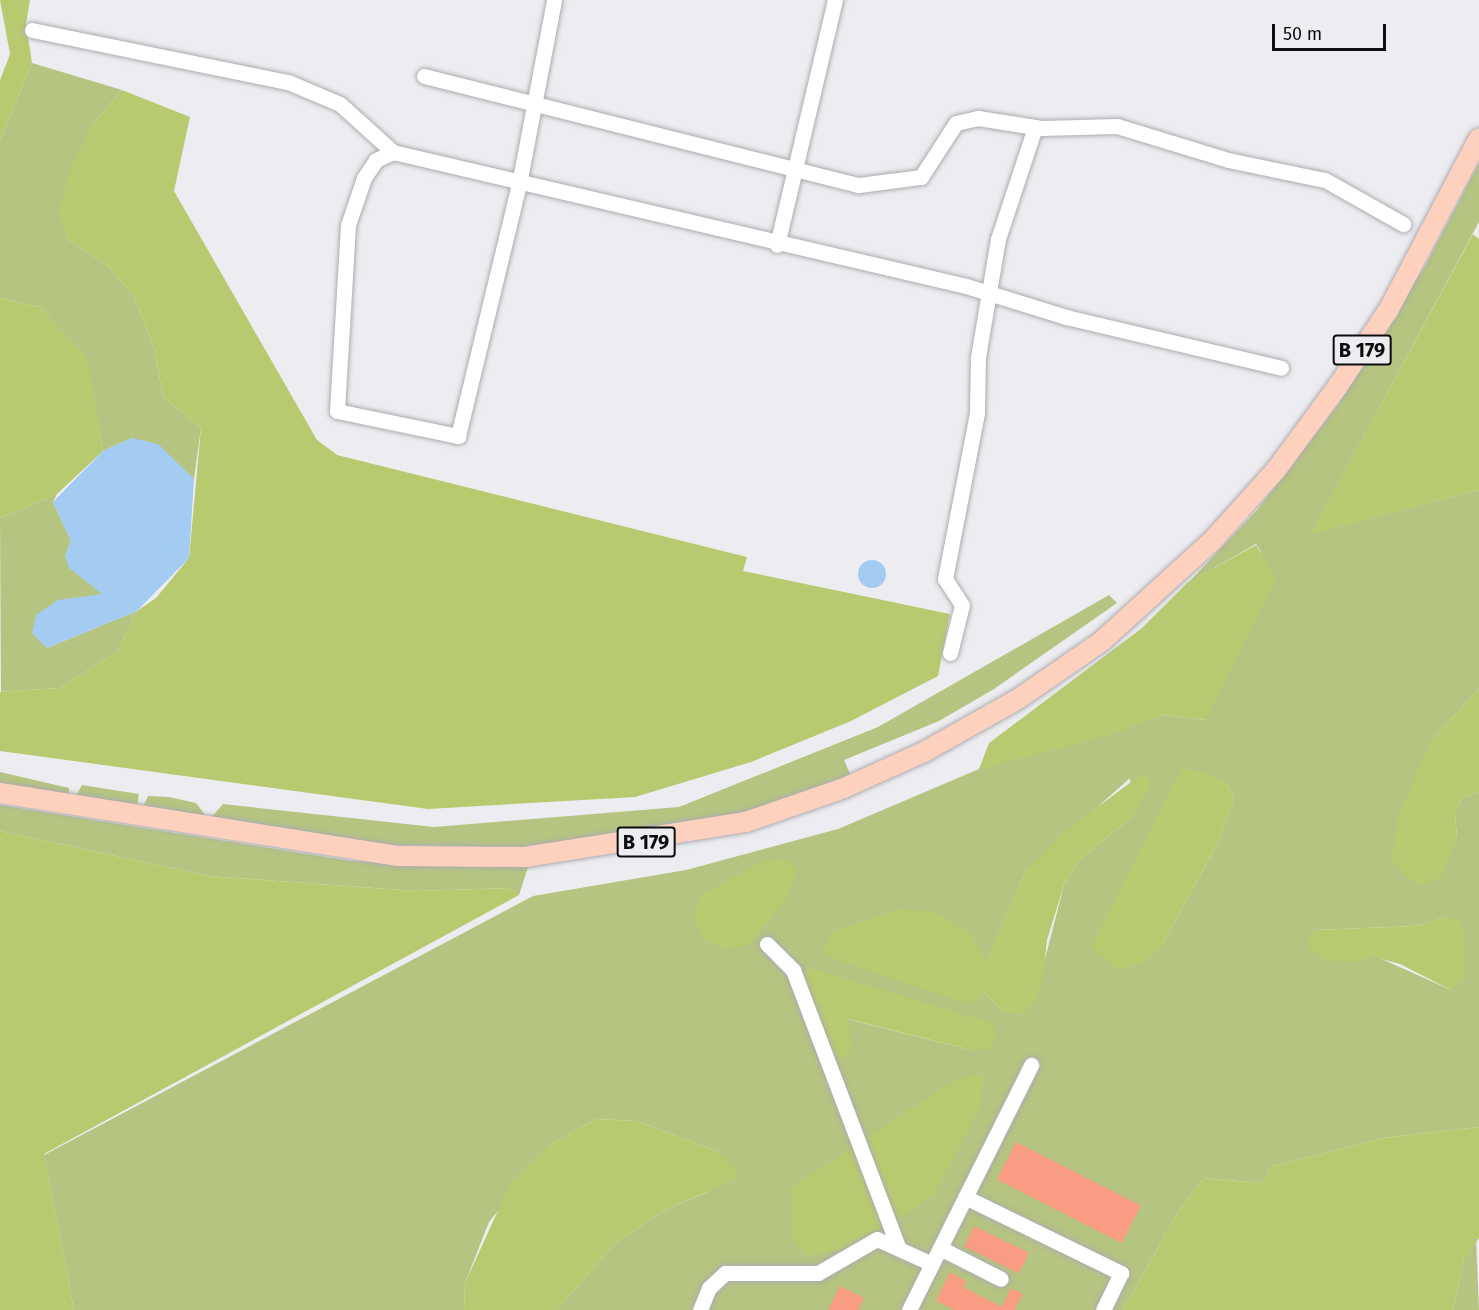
<!DOCTYPE html>
<style>
body{margin:0}
#map{position:relative;width:1479px;height:1310px;overflow:hidden;background:#ededf1;font-family:"Fira Sans",sans-serif}
div>[style]{position:absolute}
.green>*{inset:0;background:#b5c481}
.forest>*{inset:0;background:#b8ca70}
.water>*{inset:0;background:#a4ccf3}
.round{border-radius:50%}
.building>*{inset:0;background:#f89c83;transform-origin:0 0}
.roads{filter:drop-shadow(0 0 2px #acacb0) drop-shadow(0 0 2px #acacb0)}
.minor>*{height:15px;margin:-7.5px;padding:0 7.5px;transform-origin:7.5px;border-radius:7.5px;background:#fff}
.major>*{height:20px;margin:-10px;padding:0 10px;transform-origin:10px;border-radius:10px;background:#fdd1be}
span{translate:-50% -50%;white-space:nowrap;text-align:center;line-height:1.15;-webkit-text-stroke:4.5px #ededf1;paint-order:stroke}
.shield-label span{padding:2px 4px;background:#ededf1;border:2px solid;border-radius:4px;-webkit-text-stroke-width:0}
.shield-label{font-size:20px;color:#0d0d0e;font-weight:700}
.scale{position:absolute;left:1272px;top:24px;width:114px;height:27px;box-sizing:border-box;border:3px solid #0d0d0e;border-top:0;padding-left:8px;font-size:18px;line-height:21px;white-space:nowrap;color:#0d0d0e;-webkit-text-stroke:4px #ededf1;paint-order:stroke}
</style>
<div id="map">
<div class="green">
<i style="clip-path:polygon(32px 63px,122px 90px,94px 123px,67px 239px,108px 266px,134px 297px,154px 348px,163px 397px,201px 428px,194px 479px,132px 438px,103px 451px,87px 360px,40px 307px,0 298px,0 140px)"></i>
<i style="clip-path:polygon(evenodd,1479px 163px,1479px 222px,1312px 533px,1479px 490px,1479px 689px,1431px 741px,1457px 838px,1455px 813px,1462px 798px,1479px 792px,1479px 1127px,1383px 1138px,1271px 1167px,1262px 1183px,1204px 1178px,1178px 1212px,1123px 1310px,557px 1310px,615px 1243px,665px 1210px,707px 1192px,719px 1152px,637px 1121px,596px 1119px,553px 1143px,489px 1222px,465px 1283px,464px 1310px,74px 1310px,44px 1155px,533px 896px,686px 870px,838px 829px,979px 769px,998px 740px,1052px 750px,1164px 715px,1205px 720px,1261px 552px,1256px 544px,1188px 583px,1257px 510px,1338px 405px,1425px 266px,1479px 163px,1130px 778px,1132px 817px,1078px 861px,1064px 885px,1034px 1002px,1004px 1012px,984px 992px,986px 962px,1026px 871px,1130px 778px,1479px 163px,1227px 784px,1234px 798px,1218px 843px,1162px 945px,1227px 784px,1479px 163px,1447px 917px,1451px 990px,1317px 930px,1415px 926px,1447px 917px,1479px 163px,847px 1019px,997px 1033px,971px 1050px,847px 1019px,1479px 163px,791px 1188px,934px 1195px,791px 1236px,791px 1188px)"></i>
<i style="clip-path:polygon(57px 494px,53px 502px,71px 541px,65px 556px,103px 594px,47px 648px,137px 611px,117px 652px,60px 688px,1px 692px,0 518px)"></i>
<i style="clip-path:polygon(1109px 595px,1117px 603px,994px 689px,939px 721px,844px 760px,851px 776px,747px 811px,639px 835px,534px 847px,383px 845px,208px 823px,0 785px,0 772px,69px 788px,69px 794px,76px 796px,82px 785px,139px 794px,137px 807px,143px 807px,148px 796px,169px 797px,196px 803px,209px 820px,223px 804px,434px 827px,679px 807px,878px 727px)"></i>
<i style="clip-path:polygon(0 805px,351px 861px,528px 867px,519px 895px,511px 888px,415px 891px,209px 876px,0 831px)"></i>
<i style="clip-path:polygon(1476px 1237px,1479px 1310px,1453px 1310px,1464px 1260px)"></i>
</div>
<div class="forest">
<i style="clip-path:polygon(0 0,30px 0,26px 24px,32px 63px,0 140px,0 80px,10px 54px)"></i>
<i style="clip-path:polygon(122px 90px,190px 117px,174px 191px,317px 440px,337px 455px,747px 557px,743px 571px,950px 614px,938px 676px,851px 721px,751px 762px,635px 797px,428px 809px,0 751px,0 692px,60px 688px,117px 652px,137px 611px,156px 598px,189px 558px,201px 428px,163px 397px,154px 348px,134px 297px,108px 266px,67px 239px,59px 211px,71px 168px,94px 123px)"></i>
<i style="clip-path:polygon(1473px 234px,1479px 239px,1479px 490px,1311px 534px)"></i>
<i style="clip-path:polygon(0 298px,40px 307px,88px 360px,103px 451px,57px 494px,0 518px)"></i>
<i style="clip-path:polygon(1256px 545px,1276px 578px,1205px 720px,1164px 715px,1103px 737px,979px 769px,989px 743px,1142px 628px,1187px 583px)"></i>
<i style="clip-path:polygon(1479px 689px,1479px 792px,1462px 798px,1455px 813px,1457px 838px,1441px 877px,1421px 885px,1407px 878px,1392px 860px,1398px 817px,1431px 741px)"></i>
<i style="clip-path:polygon(1182px 768px,1212px 775px,1227px 784px,1234px 798px,1218px 843px,1162px 945px,1145px 962px,1115px 970px,1091px 946px)"></i>
<i style="clip-path:polygon(1143px 773px,1151px 783px,1132px 817px,1078px 861px,1064px 885px,1047px 940px,1043px 978px,1034px 1002px,1023px 1014px,1004px 1012px,984px 992px,971px 1005px,827px 956px,825px 946px,834px 931px,899px 909px,934px 912px,970px 934px,986px 961px,1026px 871px,1063px 833px)"></i>
<i style="clip-path:polygon(0 831px,209px 876px,415px 891px,511px 888px,519px 895px,44px 1154px,74px 1310px,0 1310px)"></i>
<i style="clip-path:polygon(785px 859px,798px 870px,787px 898px,748px 945px,726px 949px,705px 941px,693px 913px,702px 895px,761px 862px)"></i>
<i style="clip-path:polygon(1447px 917px,1459px 920px,1465px 939px,1465px 976px,1451px 990px,1400px 964px,1370px 956px,1352px 963px,1325px 959px,1310px 950px,1308px 939px,1317px 930px,1415px 926px)"></i>
<i style="clip-path:polygon(810px 968px,991px 1023px,997px 1033px,990px 1049px,971px 1050px,848px 1019px,852px 1049px,841px 1059px,829px 1051px,796px 1001px,796px 982px)"></i>
<i style="clip-path:polygon(983px 1074px,981px 1104px,934px 1195px,851px 1248px,805px 1255px,791px 1236px,791px 1188px,956px 1079px)"></i>
<i style="clip-path:polygon(596px 1119px,637px 1121px,719px 1152px,737px 1170px,734px 1180px,665px 1210px,615px 1243px,557px 1310px,464px 1310px,465px 1283px,510px 1184px,553px 1143px)"></i>
<i style="clip-path:polygon(1479px 1127px,1479px 1238px,1464px 1260px,1453px 1310px,1123px 1310px,1178px 1212px,1204px 1178px,1262px 1183px,1271px 1167px,1383px 1138px)"></i>
</div>
<div class="water">
<i style="clip-path:polygon(132px 438px,158px 444px,194px 479px,189px 558px,137px 611px,47px 648px,32px 633px,36px 615px,58px 600px,102px 594px,69px 568px,65px 556px,71px 541px,53px 502px,103px 451px)"></i>
<i class="round" style="left:858px;top:560px;width:28px;height:28px"></i>
</div>
<div class="building">
<i style="left:1016px;top:1142px;width:140px;height:42px;rotate:27deg"></i>
<i style="left:974px;top:1226px;width:61px;height:23px;rotate:26deg"></i>
<i style="clip-path:polygon(950px 1272px,966px 1281px,963px 1287px,1002px 1307px,1011px 1288px,1023px 1294px,1014px 1310px,954px 1310px,936px 1301px)"></i>
<i style="clip-path:polygon(840px 1286px,864px 1298px,858px 1310px,828px 1310px)"></i>
</div>
<div class="roads">
<div class="minor">
<i style="left:32px;top:30px;width:261px;rotate:11.5deg"></i>
<i style="left:288px;top:82px;width:56px;rotate:22.9deg"></i>
<i style="left:340px;top:104px;width:72px;rotate:42.2deg"></i>
<i style="left:393px;top:152px;width:588px;rotate:13.16deg"></i>
<i style="left:966px;top:286px;width:105px;rotate:17.2deg"></i>
<i style="left:1066px;top:317px;width:221px;rotate:13.3deg"></i>
<i style="left:424px;top:76px;width:448px;rotate:14.1deg"></i>
<i style="left:859px;top:185px;width:63px;rotate:-7.4deg"></i>
<i style="left:921px;top:177px;width:64px;rotate:-57.1deg"></i>
<i style="left:956px;top:123px;width:23px;rotate:-13deg"></i>
<i style="left:978px;top:118px;width:64px;rotate:9deg"></i>
<i style="left:1041px;top:128px;width:76px;rotate:-1.5deg"></i>
<i style="left:1117px;top:126px;width:116px;rotate:17deg"></i>
<i style="left:1228px;top:160px;width:99px;rotate:11.7deg"></i>
<i style="left:1325px;top:180px;width:90px;rotate:29.4deg"></i>
<i style="left:393px;top:152px;width:19px;rotate:155deg"></i>
<i style="left:376px;top:160px;width:22px;rotate:124deg"></i>
<i style="left:364px;top:178px;width:50px;rotate:108.8deg"></i>
<i style="left:348px;top:225px;width:186px;rotate:93.4deg"></i>
<i style="left:337px;top:411px;width:124px;rotate:11.7deg"></i>
<i style="left:458px;top:436px;width:259px;rotate:-76.4deg"></i>
<i style="left:519px;top:184px;width:187px;rotate:-79.2deg"></i>
<i style="left:777px;top:245px;width:252px;rotate:-76.7deg"></i>
<i style="left:950px;top:653px;width:49px;rotate:-76deg"></i>
<i style="left:962px;top:605px;width:31px;rotate:-123deg"></i>
<i style="left:945px;top:579px;width:169px;rotate:-79.1deg"></i>
<i style="left:977px;top:413px;width:56px;rotate:-89deg"></i>
<i style="left:978px;top:357px;width:120px;rotate:-80.4deg"></i>
<i style="left:998px;top:239px;width:118px;rotate:-71.7deg"></i>
<i style="left:767px;top:944px;width:37px;rotate:45deg"></i>
<i style="left:793px;top:970px;width:298px;rotate:69.2deg"></i>
<i style="left:965px;top:1197px;width:174px;rotate:26deg"></i>
<i style="left:1121px;top:1273px;width:41px;rotate:115.9deg"></i>
<i style="left:940px;top:1248px;width:68px;rotate:26.9deg"></i>
<i style="left:700px;top:1310px;width:24px;rotate:-68deg"></i>
<i style="left:709px;top:1288px;width:22px;rotate:-43deg"></i>
<i style="left:725px;top:1273px;width:93px"></i>
<i style="left:818px;top:1273px;width:68px;rotate:-30deg"></i>
<i style="left:877px;top:1239px;width:60px;rotate:24.4deg"></i>
<i style="left:909px;top:1310px;width:274px;rotate:-63.5deg"></i>
</div>
<div class="major">
<i style="left:0;top:793px;width:403px;rotate:9deg"></i>
<i style="left:398px;top:856px;width:127px;rotate:0.5deg"></i>
<i style="left:525px;top:857px;width:224px;rotate:-9deg"></i>
<i style="left:746px;top:822px;width:104px;rotate:-19.1deg"></i>
<i style="left:844px;top:788px;width:88px;rotate:-24.2deg"></i>
<i style="left:924px;top:752px;width:108px;rotate:-29.4deg"></i>
<i style="left:1018px;top:699px;width:102px;rotate:-34.6deg"></i>
<i style="left:1102px;top:641px;width:149px;rotate:-42.3deg"></i>
<i style="left:1212px;top:541px;width:96px;rotate:-48deg"></i>
<i style="left:1276px;top:470px;width:104px;rotate:-53.6deg"></i>
<i style="left:1338px;top:386px;width:92px;rotate:-56.5deg"></i>
<i style="left:1389px;top:309px;width:193px;rotate:-62.2deg"></i>
</div>
</div>
<div class="shield-label">
<span style="left:1362px;top:350px">B 179</span>
<span style="left:646px;top:842px">B 179</span>
</div>
<div class="scale">50 m</div>
</div>
